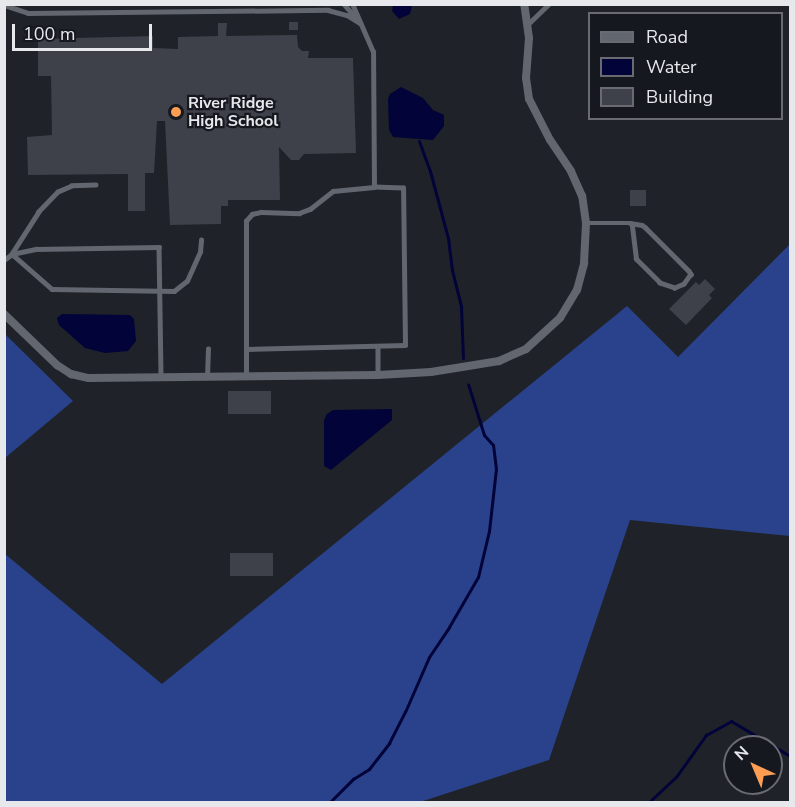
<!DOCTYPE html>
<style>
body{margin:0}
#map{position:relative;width:795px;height:807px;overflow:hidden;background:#1f2228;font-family:"Nunito Sans",sans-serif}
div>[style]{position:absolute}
.forest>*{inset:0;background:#29428b}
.water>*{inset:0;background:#020339}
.stream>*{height:3px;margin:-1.5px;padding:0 1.5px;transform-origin:1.5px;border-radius:1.5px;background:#020339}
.building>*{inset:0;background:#3e4149;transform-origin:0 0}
.lane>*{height:4.5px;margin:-2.25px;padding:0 2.25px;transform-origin:2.25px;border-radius:2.25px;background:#62666e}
.street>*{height:8px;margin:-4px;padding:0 4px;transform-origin:4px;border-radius:4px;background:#62666e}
.dots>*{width:16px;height:16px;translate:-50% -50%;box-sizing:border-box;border:3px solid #15181f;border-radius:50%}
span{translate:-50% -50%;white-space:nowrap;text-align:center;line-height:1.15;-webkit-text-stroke:4.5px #15181f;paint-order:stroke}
.poi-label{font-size:16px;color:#e6e8ec;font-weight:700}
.left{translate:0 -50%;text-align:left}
.frame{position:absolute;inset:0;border:6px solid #e6e8ec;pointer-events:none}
.legend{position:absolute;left:588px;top:12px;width:195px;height:108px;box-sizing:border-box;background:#15181f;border:2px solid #696b71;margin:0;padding:8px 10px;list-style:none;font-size:18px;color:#e6e8ec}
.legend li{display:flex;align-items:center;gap:12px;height:30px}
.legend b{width:30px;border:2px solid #696b71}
.north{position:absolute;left:723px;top:735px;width:60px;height:60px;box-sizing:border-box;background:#15181f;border:2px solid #696b71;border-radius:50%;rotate:316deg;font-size:16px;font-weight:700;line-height:24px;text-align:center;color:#e6e8ec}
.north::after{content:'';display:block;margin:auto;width:21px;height:27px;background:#fc9d53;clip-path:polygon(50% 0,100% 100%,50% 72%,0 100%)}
.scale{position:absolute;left:12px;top:24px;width:140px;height:27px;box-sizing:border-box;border:3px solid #e6e8ec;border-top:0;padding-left:8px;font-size:18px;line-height:21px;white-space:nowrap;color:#e6e8ec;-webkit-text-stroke:4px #15181f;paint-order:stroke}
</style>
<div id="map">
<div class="forest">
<i style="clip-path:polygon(790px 244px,790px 536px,630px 520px,549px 760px,420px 802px,5px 802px,5px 554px,162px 684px,627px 306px,678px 357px)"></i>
<i style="clip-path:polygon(5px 334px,73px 401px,5px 458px,4px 458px)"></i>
</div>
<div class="water">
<i style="clip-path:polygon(393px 5px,412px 5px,410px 14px,399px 19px,392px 11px)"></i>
<i style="clip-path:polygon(401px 87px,423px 98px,433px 110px,444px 115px,444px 126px,433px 140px,393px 137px,389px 130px,388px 99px,390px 94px)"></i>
<i style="clip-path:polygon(62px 314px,130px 315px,134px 319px,136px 341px,128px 351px,105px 353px,85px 348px,59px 325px,57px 318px)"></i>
<i style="clip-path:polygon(392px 409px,392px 420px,331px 470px,324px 466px,324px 420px,327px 414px,333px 410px)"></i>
</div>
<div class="stream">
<i style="left:419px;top:141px;width:32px;rotate:70deg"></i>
<i style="left:430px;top:171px;width:69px;rotate:75deg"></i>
<i style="left:448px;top:238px;width:32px;rotate:83deg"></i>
<i style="left:452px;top:270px;width:38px;rotate:76deg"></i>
<i style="left:461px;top:307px;width:51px;rotate:87.8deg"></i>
<i style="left:330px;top:802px;width:33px;rotate:-45deg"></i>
<i style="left:353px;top:779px;width:19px;rotate:-32deg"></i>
<i style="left:369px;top:769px;width:33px;rotate:-52deg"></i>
<i style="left:389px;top:743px;width:35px;rotate:-63deg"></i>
<i style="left:405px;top:712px;width:60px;rotate:-66.4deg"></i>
<i style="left:429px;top:657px;width:36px;rotate:-56deg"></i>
<i style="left:449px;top:627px;width:58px;rotate:-59.9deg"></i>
<i style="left:478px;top:577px;width:47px;rotate:-76.6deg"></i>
<i style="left:489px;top:531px;width:62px;rotate:-83.6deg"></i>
<i style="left:496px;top:469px;width:24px;rotate:-97deg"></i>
<i style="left:493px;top:445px;width:13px;rotate:-132deg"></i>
<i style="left:484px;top:435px;width:53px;rotate:-107.4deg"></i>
<i style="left:649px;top:802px;width:37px;rotate:-43deg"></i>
<i style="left:676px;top:777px;width:52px;rotate:-54.5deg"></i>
<i style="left:706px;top:735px;width:29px;rotate:-29deg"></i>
<i style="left:731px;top:721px;width:69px;rotate:30.7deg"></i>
</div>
<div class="building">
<i style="left:298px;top:22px;width:8px;height:9px;rotate:90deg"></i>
<i style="clip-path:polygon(218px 23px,227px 23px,226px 36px,297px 35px,298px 47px,302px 51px,309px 51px,308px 58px,353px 58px,356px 153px,304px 154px,299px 160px,291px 160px,279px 147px,280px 200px,228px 200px,228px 206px,221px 206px,221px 224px,170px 225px,165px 121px,157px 121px,154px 173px,145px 173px,145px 211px,128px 211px,128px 174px,28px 175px,27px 137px,52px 135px,51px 76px,38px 76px,38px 39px,153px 36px,153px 48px,178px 49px,178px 37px,218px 36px)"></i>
<i style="left:630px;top:190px;width:16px;height:16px"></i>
<i style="clip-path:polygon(705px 279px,715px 289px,709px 295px,712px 298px,686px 325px,669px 309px,696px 282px,699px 285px)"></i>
<i style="left:271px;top:391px;width:23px;height:43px;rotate:90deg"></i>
<i style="left:230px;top:553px;width:43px;height:23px"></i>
</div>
<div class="lane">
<i style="left:344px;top:4px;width:18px;rotate:49deg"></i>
<i style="left:4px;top:5px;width:25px;rotate:18deg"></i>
<i style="left:28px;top:13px;width:300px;rotate:-0.6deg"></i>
<i style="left:328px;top:10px;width:20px;rotate:15deg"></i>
<i style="left:347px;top:15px;width:15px;rotate:32deg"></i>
<i style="left:527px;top:25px;width:30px;rotate:-44deg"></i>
<i style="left:96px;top:185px;width:24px;rotate:178deg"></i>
<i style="left:72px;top:186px;width:15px;rotate:157deg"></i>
<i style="left:58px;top:192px;width:28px;rotate:134deg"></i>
<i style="left:39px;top:212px;width:50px;rotate:122.7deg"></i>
<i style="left:12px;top:254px;width:53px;rotate:41.2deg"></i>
<i style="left:52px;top:289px;width:122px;rotate:0.9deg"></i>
<i style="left:174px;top:291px;width:16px;rotate:-38deg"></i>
<i style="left:187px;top:281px;width:32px;rotate:-66deg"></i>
<i style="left:200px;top:252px;width:12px;rotate:-85deg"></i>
<i style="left:586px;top:223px;width:44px"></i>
<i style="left:630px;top:223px;width:12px;rotate:9deg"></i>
<i style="left:642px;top:225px;width:4px;rotate:34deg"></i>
<i style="left:645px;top:227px;width:62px;rotate:45deg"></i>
<i style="left:689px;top:271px;width:4px;rotate:56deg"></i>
<i style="left:691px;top:274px;width:12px;rotate:125deg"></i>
<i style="left:684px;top:284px;width:10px;rotate:156deg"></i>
<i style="left:675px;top:288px;width:16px;rotate:-162deg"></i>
<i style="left:660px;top:283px;width:34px;rotate:-135deg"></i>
<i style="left:636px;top:259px;width:35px;rotate:-97deg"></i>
<i style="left:4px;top:260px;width:10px;rotate:-37deg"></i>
<i style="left:12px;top:254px;width:25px;rotate:-12deg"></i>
<i style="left:36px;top:249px;width:123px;rotate:-0.9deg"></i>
<i style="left:159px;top:247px;width:131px;rotate:89.1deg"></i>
<i style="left:378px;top:346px;width:29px;rotate:90deg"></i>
<i style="left:246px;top:349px;width:159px;rotate:-1.4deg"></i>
<i style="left:405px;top:345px;width:157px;rotate:-90.7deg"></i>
<i style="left:403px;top:188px;width:29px;rotate:-178deg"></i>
<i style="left:374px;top:187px;width:135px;rotate:-90.4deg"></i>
<i style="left:373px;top:52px;width:52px;rotate:-113.6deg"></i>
<i style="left:246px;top:376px;width:155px;rotate:-90deg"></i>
<i style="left:246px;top:221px;width:9px;rotate:-49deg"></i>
<i style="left:252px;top:214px;width:9px;rotate:-13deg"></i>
<i style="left:261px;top:212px;width:38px;rotate:2deg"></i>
<i style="left:299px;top:213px;width:12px;rotate:-20deg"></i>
<i style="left:310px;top:209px;width:29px;rotate:-38deg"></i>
<i style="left:333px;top:191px;width:41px;rotate:-5.6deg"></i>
<i style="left:207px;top:377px;width:28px;rotate:-88deg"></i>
</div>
<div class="street">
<i style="left:4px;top:314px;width:74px;rotate:43.9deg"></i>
<i style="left:57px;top:365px;width:17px;rotate:33deg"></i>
<i style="left:71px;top:374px;width:18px;rotate:13deg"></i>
<i style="left:89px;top:378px;width:289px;rotate:-0.6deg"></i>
<i style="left:378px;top:375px;width:53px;rotate:-3.2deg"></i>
<i style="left:431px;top:372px;width:69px;rotate:-9.2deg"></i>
<i style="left:499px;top:361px;width:30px;rotate:-24deg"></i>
<i style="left:526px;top:349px;width:46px;rotate:-42.4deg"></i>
<i style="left:560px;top:318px;width:33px;rotate:-59deg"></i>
<i style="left:577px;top:290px;width:28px;rotate:-75deg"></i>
<i style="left:584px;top:263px;width:40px;rotate:-87.1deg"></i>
<i style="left:586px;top:223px;width:27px;rotate:-98deg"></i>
<i style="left:582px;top:196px;width:27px;rotate:-114deg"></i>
<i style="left:571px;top:171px;width:37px;rotate:-124deg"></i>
<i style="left:550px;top:140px;width:46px;rotate:-117.1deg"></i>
<i style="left:529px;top:99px;width:21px;rotate:-98deg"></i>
<i style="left:526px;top:78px;width:40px;rotate:-85.7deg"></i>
<i style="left:529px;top:38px;width:34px;rotate:-98deg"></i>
</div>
<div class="dots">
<i style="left:176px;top:112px;background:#fc9d53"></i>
</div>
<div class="poi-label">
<span class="left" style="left:188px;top:112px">River Ridge<br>High School</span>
</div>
<div class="frame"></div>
<ul class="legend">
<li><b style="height:8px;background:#62666e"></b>Road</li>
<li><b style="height:16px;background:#020339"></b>Water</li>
<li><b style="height:16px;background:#3e4149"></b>Building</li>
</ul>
<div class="north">N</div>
<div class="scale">100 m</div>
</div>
